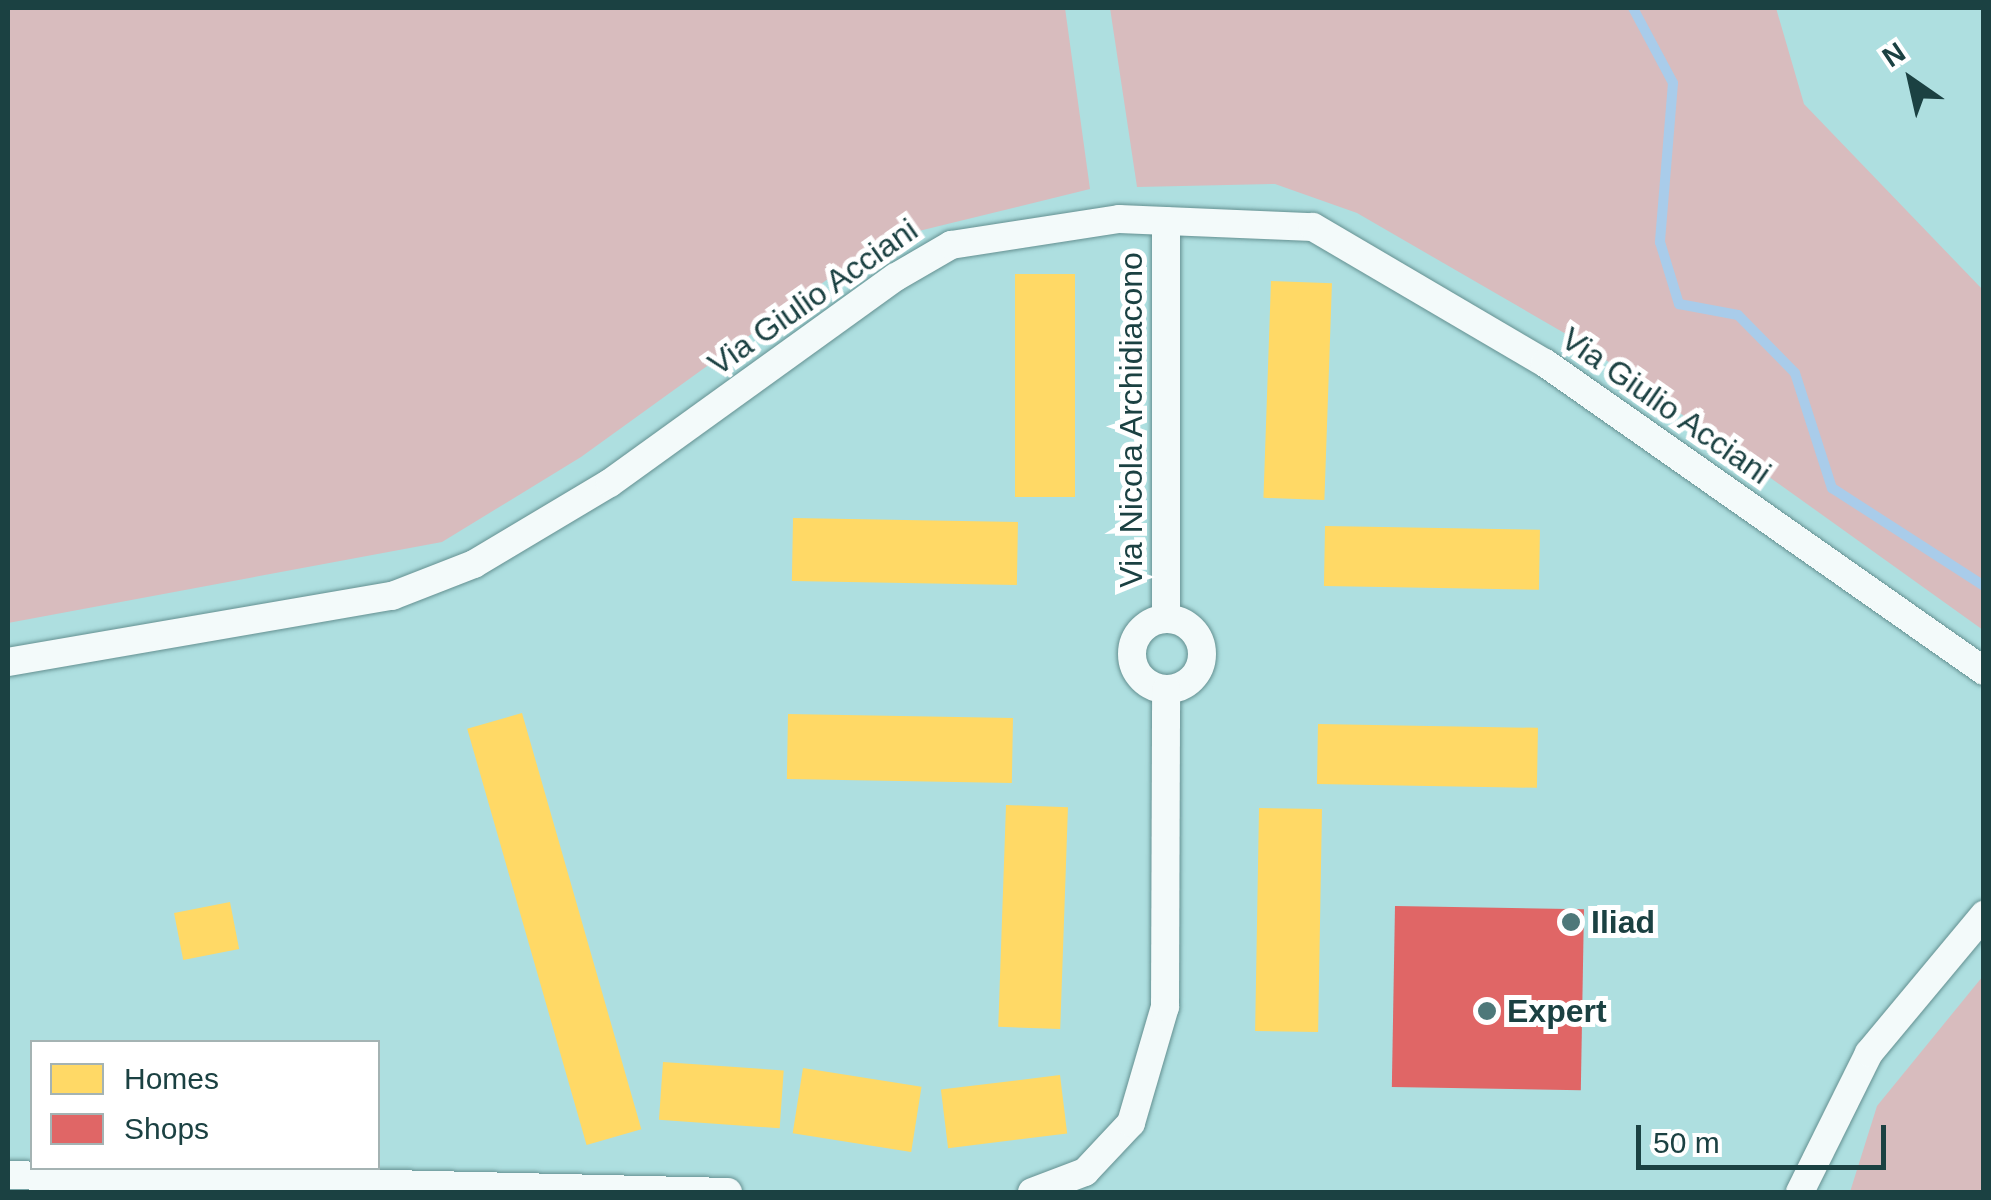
<!DOCTYPE html>
<style>
body{margin:0}
#map{position:relative;width:1991px;height:1200px;overflow:hidden;background:#aedfe0;font-family:Helvetica,sans-serif}
div>[style]{position:absolute}
.green>*{inset:0;background:#d8bcbe}
.homes>*{inset:0;background:#ffd966;transform-origin:0 0}
.shops>*{inset:0;background:#e06666;transform-origin:0 0}
.stream>*{height:10px;margin:-5px;padding:0 5px;transform-origin:5px;border-radius:5px;background:#a9ccea}
.roads{filter:drop-shadow(0 0 2px #649091) drop-shadow(0 0 2px #649091)}
.street>*{height:28px;margin:-14px;padding:0 14px;transform-origin:14px;border-radius:14px;background:#f3fafa}
.street>.ring{margin:-14px;padding:0;box-sizing:content-box;background:none;border:28px solid #f3fafa;border-radius:50%}
.dots>*{width:28px;height:28px;translate:-50% -50%;box-sizing:border-box;border:5px solid #fff;border-radius:50%}
span{translate:-50% -50%;white-space:nowrap;text-align:center;line-height:1.15;-webkit-text-stroke:10px #fff;paint-order:stroke}
.street-label{font-size:32px;color:#1b4142}
.poi-label{font-size:32px;color:#1b4142;font-weight:700}
.left{translate:0 -50%;text-align:left}
.frame{position:absolute;inset:0;border:10px solid #1b4142;pointer-events:none}
.legend{position:absolute;left:30px;top:1040px;width:350px;height:130px;box-sizing:border-box;background:#fff;border:2px solid #a4b3b3;margin:0;padding:12px 18px;list-style:none;font-size:30px;color:#1b4142}
.legend li{display:flex;align-items:center;gap:20px;height:50px}
.legend b{width:50px;border:2px solid #a4b3b3}
.north{position:absolute;left:1861px;top:30px;width:100px;height:100px;-webkit-text-stroke:8px #fff;paint-order:stroke;rotate:326deg;font-size:28px;font-weight:700;line-height:40px;text-align:center;color:#1b4142}
.north::after{content:'';display:block;margin:auto;width:35px;height:45px;background:#1b4142;clip-path:polygon(50% 0,100% 100%,50% 72%,0 100%)}
.scale{position:absolute;left:1636px;top:1125px;width:250px;height:45px;box-sizing:border-box;border:5px solid #1b4142;border-top:0;padding-left:12px;font-size:30px;line-height:35px;white-space:nowrap;color:#1b4142;-webkit-text-stroke:8px #fff;paint-order:stroke}
</style>
<div id="map">
<div class="green">
<i style="clip-path:polygon(8px 8px,1065px 8px,1090px 189px,882px 240px,581px 457px,442px 542px,8px 623px)"></i>
<i style="clip-path:polygon(1110px 8px,1776px 8px,1804px 104px,1983px 290px,1983px 630px,1585px 345px,1357px 213px,1275px 184px,1137px 187px)"></i>
<i style="clip-path:polygon(1983px 976px,1983px 1192px,1850px 1192px,1877px 1106px)"></i>
</div>
<div class="homes">
<i style="left:1015px;top:274px;width:60px;height:223px"></i>
<i style="left:1271px;top:281px;width:61px;height:217px;rotate:2deg"></i>
<i style="left:793px;top:518px;width:225px;height:63px;rotate:1deg"></i>
<i style="left:1325px;top:526px;width:215px;height:60px;rotate:1deg"></i>
<i style="left:522px;top:713px;width:433px;height:57px;rotate:74deg"></i>
<i style="left:788px;top:714px;width:225px;height:65px;rotate:1deg"></i>
<i style="left:1318px;top:724px;width:220px;height:60px;rotate:1deg"></i>
<i style="left:1006px;top:805px;width:62px;height:222px;rotate:2deg"></i>
<i style="left:1259px;top:808px;width:63px;height:223px;rotate:1deg"></i>
<i style="left:230px;top:902px;width:48px;height:57px;rotate:79deg"></i>
<i style="left:1423px;top:931px;width:135px;height:130px;rotate:1deg"></i>
<i style="left:663px;top:1062px;width:121px;height:58px;rotate:4deg"></i>
<i style="left:803px;top:1068px;width:120px;height:66px;rotate:9deg"></i>
<i style="left:1060px;top:1075px;width:59px;height:120px;rotate:83deg"></i>
</div>
<div class="shops">
<i style="left:1395px;top:906px;width:189px;height:181px;rotate:1deg"></i>
</div>
<div class="stream">
<i style="left:1633px;top:8px;width:85px;rotate:61.9deg"></i>
<i style="left:1673px;top:83px;width:160px;rotate:94.7deg"></i>
<i style="left:1660px;top:242px;width:65px;rotate:73deg"></i>
<i style="left:1679px;top:304px;width:60px;rotate:10.6deg"></i>
<i style="left:1738px;top:315px;width:81px;rotate:45.5deg"></i>
<i style="left:1795px;top:373px;width:121px;rotate:72.2deg"></i>
<i style="left:1832px;top:488px;width:181px;rotate:32.8deg"></i>
</div>
<div class="roads">
<div class="street">
<i style="left:1166px;top:221px;width:397px;rotate:90deg"></i>
<i class="ring" style="left:1132px;top:619px;width:42px;height:42px"></i>
<i style="left:8px;top:662px;width:390px;rotate:-9.8deg"></i>
<i style="left:392px;top:596px;width:88px;rotate:-21.3deg"></i>
<i style="left:474px;top:564px;width:158px;rotate:-30.8deg"></i>
<i style="left:610px;top:483px;width:352px;rotate:-35.8deg"></i>
<i style="left:896px;top:277px;width:64px;rotate:-30.2deg"></i>
<i style="left:951px;top:245px;width:170px;rotate:-8.8deg"></i>
<i style="left:1119px;top:219px;width:194px;rotate:2.4deg"></i>
<i style="left:1313px;top:227px;width:269px;rotate:30.4deg"></i>
<i style="left:1545px;top:363px;width:536px;rotate:35.05deg"></i>
<i style="left:8px;top:1175px;width:720px;rotate:1.35deg"></i>
<i style="left:1032px;top:1192px;width:57px;rotate:-20.7deg"></i>
<i style="left:1085px;top:1172px;width:67px;rotate:-46.8deg"></i>
<i style="left:1131px;top:1123px;width:121px;rotate:-73.7deg"></i>
<i style="left:1165px;top:1007px;width:317px;rotate:-89.8deg"></i>
<i style="left:1800px;top:1192px;width:155px;rotate:-63.6deg"></i>
<i style="left:1869px;top:1053px;width:180px;rotate:-50.2deg"></i>
</div>
</div>
<div class="dots">
<i style="left:1571px;top:922px;background:#4e7879"></i>
<i style="left:1487px;top:1011px;background:#4e7879"></i>
</div>
<div class="street-label">
<span style="left:813px;top:297px;rotate:-35deg">Via Giulio Acciani</span>
<span style="left:1666px;top:406px;rotate:35deg">Via Giulio Acciani</span>
<span style="left:1131px;top:420px;rotate:-90deg">Via Nicola Archidiacono</span>
</div>
<div class="poi-label">
<span class="left" style="left:1591px;top:922px">Iliad</span>
<span class="left" style="left:1507px;top:1011px">Expert</span>
</div>
<div class="frame"></div>
<ul class="legend">
<li><b style="height:28px;background:#ffd966"></b>Homes</li>
<li><b style="height:28px;background:#e06666"></b>Shops</li>
</ul>
<div class="north">N</div>
<div class="scale">50 m</div>
</div>
